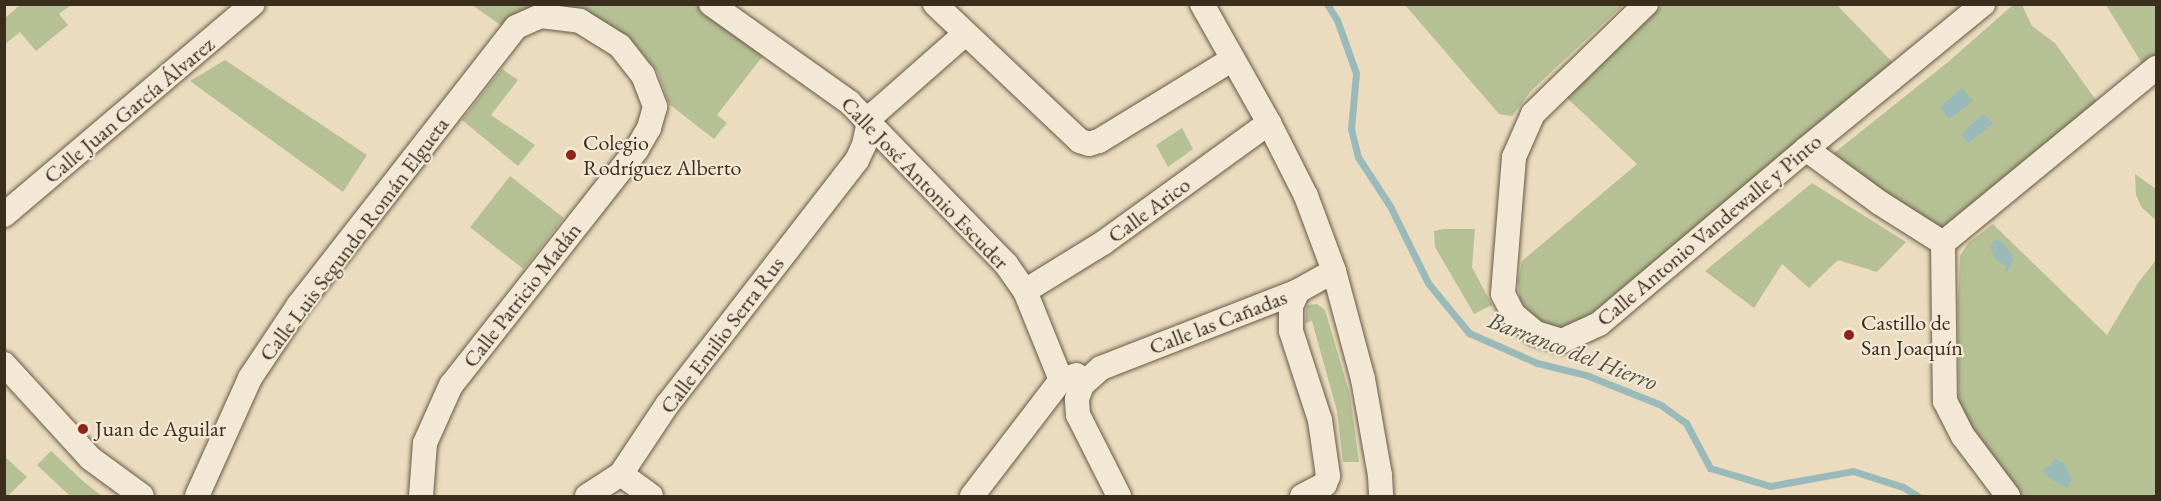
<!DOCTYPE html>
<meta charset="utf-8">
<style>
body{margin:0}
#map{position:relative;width:2161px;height:501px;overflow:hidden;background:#ebdcbf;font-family:"EB Garamond",serif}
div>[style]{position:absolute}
.green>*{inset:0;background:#b5c194;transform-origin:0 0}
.water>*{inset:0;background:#9ababa}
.stream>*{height:7px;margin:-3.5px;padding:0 3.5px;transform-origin:3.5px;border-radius:3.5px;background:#9ababa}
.roads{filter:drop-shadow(0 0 2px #685a45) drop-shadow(0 0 2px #685a45)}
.minor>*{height:24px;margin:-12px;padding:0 12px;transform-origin:12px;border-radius:12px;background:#f2e8d5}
.dots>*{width:16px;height:16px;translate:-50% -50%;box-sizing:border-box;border:3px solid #f2e8d5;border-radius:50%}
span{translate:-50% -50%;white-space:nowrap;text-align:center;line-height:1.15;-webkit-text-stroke:4.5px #f2e8d5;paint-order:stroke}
.street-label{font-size:22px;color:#3c2e1c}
.poi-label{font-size:22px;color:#3c2e1c}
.left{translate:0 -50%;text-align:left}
.water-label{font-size:24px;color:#545144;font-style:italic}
.frame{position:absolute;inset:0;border:6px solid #3c2e1c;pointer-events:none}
</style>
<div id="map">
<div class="green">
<i style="clip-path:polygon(21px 4px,71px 5px,59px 14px,68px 25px,36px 51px,20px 32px,5px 44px,5px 18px)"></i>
<i style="clip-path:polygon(472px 5px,701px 5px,766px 52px,717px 115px,727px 123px,714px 139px,669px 104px,658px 72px,628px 36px,598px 18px,569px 8px,502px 26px)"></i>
<i style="clip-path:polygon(1405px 5px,1623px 5px,1531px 91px,1512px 116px,1499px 114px)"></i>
<i style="clip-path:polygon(1663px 5px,1837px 5px,1894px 64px,1599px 317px,1567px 333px,1534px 320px,1520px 300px,1518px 281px,1522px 261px,1637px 164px,1565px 96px)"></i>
<i style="clip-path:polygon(2013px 5px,2022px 5px,2032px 26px,2055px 43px,2098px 103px,1943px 232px,1832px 165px,1834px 153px,1948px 62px)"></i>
<i style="clip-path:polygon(2106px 5px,2156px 5px,2156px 54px,2143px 65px)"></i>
<i style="clip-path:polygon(225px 60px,367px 155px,343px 192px,190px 81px)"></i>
<i style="clip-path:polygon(502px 69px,518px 80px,491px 115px,535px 145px,518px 166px,462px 120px)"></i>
<i style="clip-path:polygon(1182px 128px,1193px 149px,1168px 167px,1156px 145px)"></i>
<i style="clip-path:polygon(2135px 174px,2156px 189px,2156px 220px,2142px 208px,2136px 195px)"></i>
<i style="left:510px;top:176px;width:68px;height:65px;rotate:38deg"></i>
<i style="clip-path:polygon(1812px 183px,1906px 242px,1877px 272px,1838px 260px,1809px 288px,1782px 264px,1754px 308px,1705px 271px)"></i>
<i style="clip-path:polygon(1993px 224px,2107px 335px,2138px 283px,2156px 260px,2156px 496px,2018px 496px,1977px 441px,1959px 401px,1958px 303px,1960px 256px,1968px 243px)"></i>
<i style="clip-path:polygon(1444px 229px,1475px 229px,1472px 267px,1492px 305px,1474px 314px,1435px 247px,1434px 231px)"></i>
<i style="clip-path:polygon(1317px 304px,1325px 310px,1350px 395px,1359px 462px,1343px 462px,1337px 411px,1312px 321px,1305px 323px,1307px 305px)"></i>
<i style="clip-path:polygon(51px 451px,84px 482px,102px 496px,70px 496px,37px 465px)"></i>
<i style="clip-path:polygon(5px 457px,27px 477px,8px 496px,5px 496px)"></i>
</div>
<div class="water">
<i style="clip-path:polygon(1962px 88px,1973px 101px,1949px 119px,1940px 107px)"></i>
<i style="clip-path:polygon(1983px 114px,1993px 123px,1969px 143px,1961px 134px)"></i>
<i style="clip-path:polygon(1997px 240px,2004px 243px,2012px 255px,2013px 260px,2007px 272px,2005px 271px,2006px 266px,1996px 260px,1991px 250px,1991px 244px)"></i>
<i style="clip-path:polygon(2055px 458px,2064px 464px,2072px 479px,2067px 488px,2051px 480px,2043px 472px,2043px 468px,2050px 466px)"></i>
</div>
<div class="stream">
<i style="left:1327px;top:4px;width:19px;rotate:58deg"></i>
<i style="left:1337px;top:20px;width:56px;rotate:70.3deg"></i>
<i style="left:1356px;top:73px;width:56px;rotate:95.1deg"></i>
<i style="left:1351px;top:129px;width:29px;rotate:76deg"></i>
<i style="left:1358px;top:157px;width:59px;rotate:56.9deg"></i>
<i style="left:1390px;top:206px;width:86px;rotate:63.7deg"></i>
<i style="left:1428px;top:283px;width:65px;rotate:50.6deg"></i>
<i style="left:1469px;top:333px;width:74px;rotate:23.8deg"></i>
<i style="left:1537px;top:363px;width:50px;rotate:13.8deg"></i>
<i style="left:1586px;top:375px;width:81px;rotate:21.8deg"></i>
<i style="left:1661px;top:405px;width:31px;rotate:36deg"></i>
<i style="left:1686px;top:423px;width:51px;rotate:61.9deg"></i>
<i style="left:1710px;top:468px;width:63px;rotate:16.7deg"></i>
<i style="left:1770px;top:486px;width:84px;rotate:-10.2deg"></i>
<i style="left:1853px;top:471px;width:52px;rotate:17.7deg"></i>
<i style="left:1903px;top:487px;width:17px;rotate:31deg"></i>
</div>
<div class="roads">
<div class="minor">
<i style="left:711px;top:4px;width:169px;rotate:35.4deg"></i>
<i style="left:849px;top:102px;width:226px;rotate:45.9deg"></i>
<i style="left:1006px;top:264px;width:33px;rotate:55deg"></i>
<i style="left:1025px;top:291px;width:96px;rotate:68deg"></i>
<i style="left:935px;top:4px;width:199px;rotate:43.4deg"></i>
<i style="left:1080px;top:141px;width:9px;rotate:18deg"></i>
<i style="left:1089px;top:144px;width:10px;rotate:-17deg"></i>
<i style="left:1099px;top:141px;width:157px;rotate:-31.5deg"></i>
<i style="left:1202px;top:4px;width:137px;rotate:60.6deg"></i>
<i style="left:1269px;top:123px;width:82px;rotate:63.1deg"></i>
<i style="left:1306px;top:196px;width:80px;rotate:69.5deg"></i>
<i style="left:1334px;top:271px;width:112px;rotate:75deg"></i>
<i style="left:1363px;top:379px;width:97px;rotate:80deg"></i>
<i style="left:1380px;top:475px;width:21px;rotate:87deg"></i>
<i style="left:1646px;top:4px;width:158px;rotate:135.8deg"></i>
<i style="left:1533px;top:114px;width:47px;rotate:113.8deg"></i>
<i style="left:1514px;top:157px;width:137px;rotate:94.6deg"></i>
<i style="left:1503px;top:294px;width:22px;rotate:63deg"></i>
<i style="left:1513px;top:314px;width:30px;rotate:40deg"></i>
<i style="left:1536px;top:333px;width:27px;rotate:17deg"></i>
<i style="left:1562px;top:341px;width:41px;rotate:-24.7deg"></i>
<i style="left:1599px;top:324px;width:271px;rotate:-40.2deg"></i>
<i style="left:1806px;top:149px;width:229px;rotate:-39.3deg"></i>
<i style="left:1806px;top:149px;width:92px;rotate:36.1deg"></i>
<i style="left:1880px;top:203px;width:75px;rotate:32.4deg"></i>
<i style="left:1943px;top:243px;width:276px;rotate:-39.4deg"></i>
<i style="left:4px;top:215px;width:326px;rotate:-40.3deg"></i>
<i style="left:1943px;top:243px;width:158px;rotate:89.3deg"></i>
<i style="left:1945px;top:401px;width:39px;rotate:63deg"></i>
<i style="left:1963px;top:436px;width:75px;rotate:53.1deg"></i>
<i style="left:1025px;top:291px;width:92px;rotate:-31.6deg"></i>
<i style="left:1103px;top:243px;width:205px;rotate:-35.9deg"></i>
<i style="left:1298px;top:291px;width:17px;rotate:115deg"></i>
<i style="left:1291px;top:306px;width:25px;rotate:90deg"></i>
<i style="left:1291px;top:331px;width:94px;rotate:72deg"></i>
<i style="left:1320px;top:420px;width:57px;rotate:81.9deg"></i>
<i style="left:1328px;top:476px;width:9px;rotate:111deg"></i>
<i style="left:1325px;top:484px;width:26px;rotate:152deg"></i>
<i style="left:4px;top:364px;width:127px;rotate:47.5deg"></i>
<i style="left:90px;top:458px;width:64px;rotate:36.2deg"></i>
<i style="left:621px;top:474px;width:37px;rotate:36deg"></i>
<i style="left:197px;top:496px;width:129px;rotate:-65.8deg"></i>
<i style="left:250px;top:378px;width:87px;rotate:-56.3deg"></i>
<i style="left:298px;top:306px;width:354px;rotate:-52deg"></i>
<i style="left:516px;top:27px;width:27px;rotate:-24deg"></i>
<i style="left:541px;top:16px;width:39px;rotate:7deg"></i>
<i style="left:580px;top:21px;width:47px;rotate:32deg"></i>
<i style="left:620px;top:46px;width:37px;rotate:52deg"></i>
<i style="left:643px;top:75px;width:34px;rotate:69deg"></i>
<i style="left:655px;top:107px;width:22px;rotate:106deg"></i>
<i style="left:649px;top:128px;width:24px;rotate:120deg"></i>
<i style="left:637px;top:149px;width:300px;rotate:128.2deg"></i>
<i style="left:451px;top:385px;width:64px;rotate:114.1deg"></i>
<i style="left:425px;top:443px;width:53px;rotate:94.3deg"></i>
<i style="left:587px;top:496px;width:40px;rotate:-32.9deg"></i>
<i style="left:621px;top:474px;width:83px;rotate:-56.3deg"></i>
<i style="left:667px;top:405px;width:310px;rotate:-52.2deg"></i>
<i style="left:857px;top:160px;width:17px;rotate:-65deg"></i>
<i style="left:864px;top:145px;width:24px;rotate:-78deg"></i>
<i style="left:869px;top:122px;width:11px;rotate:-56deg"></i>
<i style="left:875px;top:113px;width:120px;rotate:-41.3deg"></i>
<i style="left:972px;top:496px;width:146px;rotate:-52.5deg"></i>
<i style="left:1061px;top:380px;width:16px;rotate:-18deg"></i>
<i style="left:1119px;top:496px;width:91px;rotate:-116.8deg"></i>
<i style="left:1078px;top:415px;width:16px;rotate:-94deg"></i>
<i style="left:1077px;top:399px;width:15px;rotate:-70deg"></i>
<i style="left:1082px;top:385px;width:25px;rotate:-42deg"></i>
<i style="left:1101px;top:368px;width:212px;rotate:-21.3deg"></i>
<i style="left:1298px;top:291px;width:41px;rotate:-29.1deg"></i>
</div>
</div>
<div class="dots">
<i style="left:571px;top:155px;background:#8f2418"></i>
<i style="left:1849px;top:335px;background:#8f2418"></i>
<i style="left:83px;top:429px;background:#8f2418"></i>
</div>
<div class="street-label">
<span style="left:129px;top:110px;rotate:-40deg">Calle Juan García Álvarez</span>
<span style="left:925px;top:183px;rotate:46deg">Calle José Antonio Escuder</span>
<span style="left:1149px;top:210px;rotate:-36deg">Calle Arico</span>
<span style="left:1709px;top:230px;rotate:-40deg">Calle Antonio Vandewalle y Pinto</span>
<span style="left:354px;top:239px;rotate:-53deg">Calle Luis Segundo Román Elgueta</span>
<span style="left:522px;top:295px;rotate:-52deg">Calle Patricio Madán</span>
<span style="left:1218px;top:322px;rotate:-21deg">Calle las Cañadas</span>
<span style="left:722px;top:335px;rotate:-53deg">Calle Emilio Serra Rus</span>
</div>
<div class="poi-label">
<span class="left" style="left:583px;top:155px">Colegio<br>Rodríguez Alberto</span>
<span class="left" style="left:1861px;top:335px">Castillo de<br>San Joaquín</span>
<span class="left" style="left:95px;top:429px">Juan de Aguilar</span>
</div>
<div class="water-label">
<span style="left:1573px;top:351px;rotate:21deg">Barranco del Hierro</span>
</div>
<div class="frame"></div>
</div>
